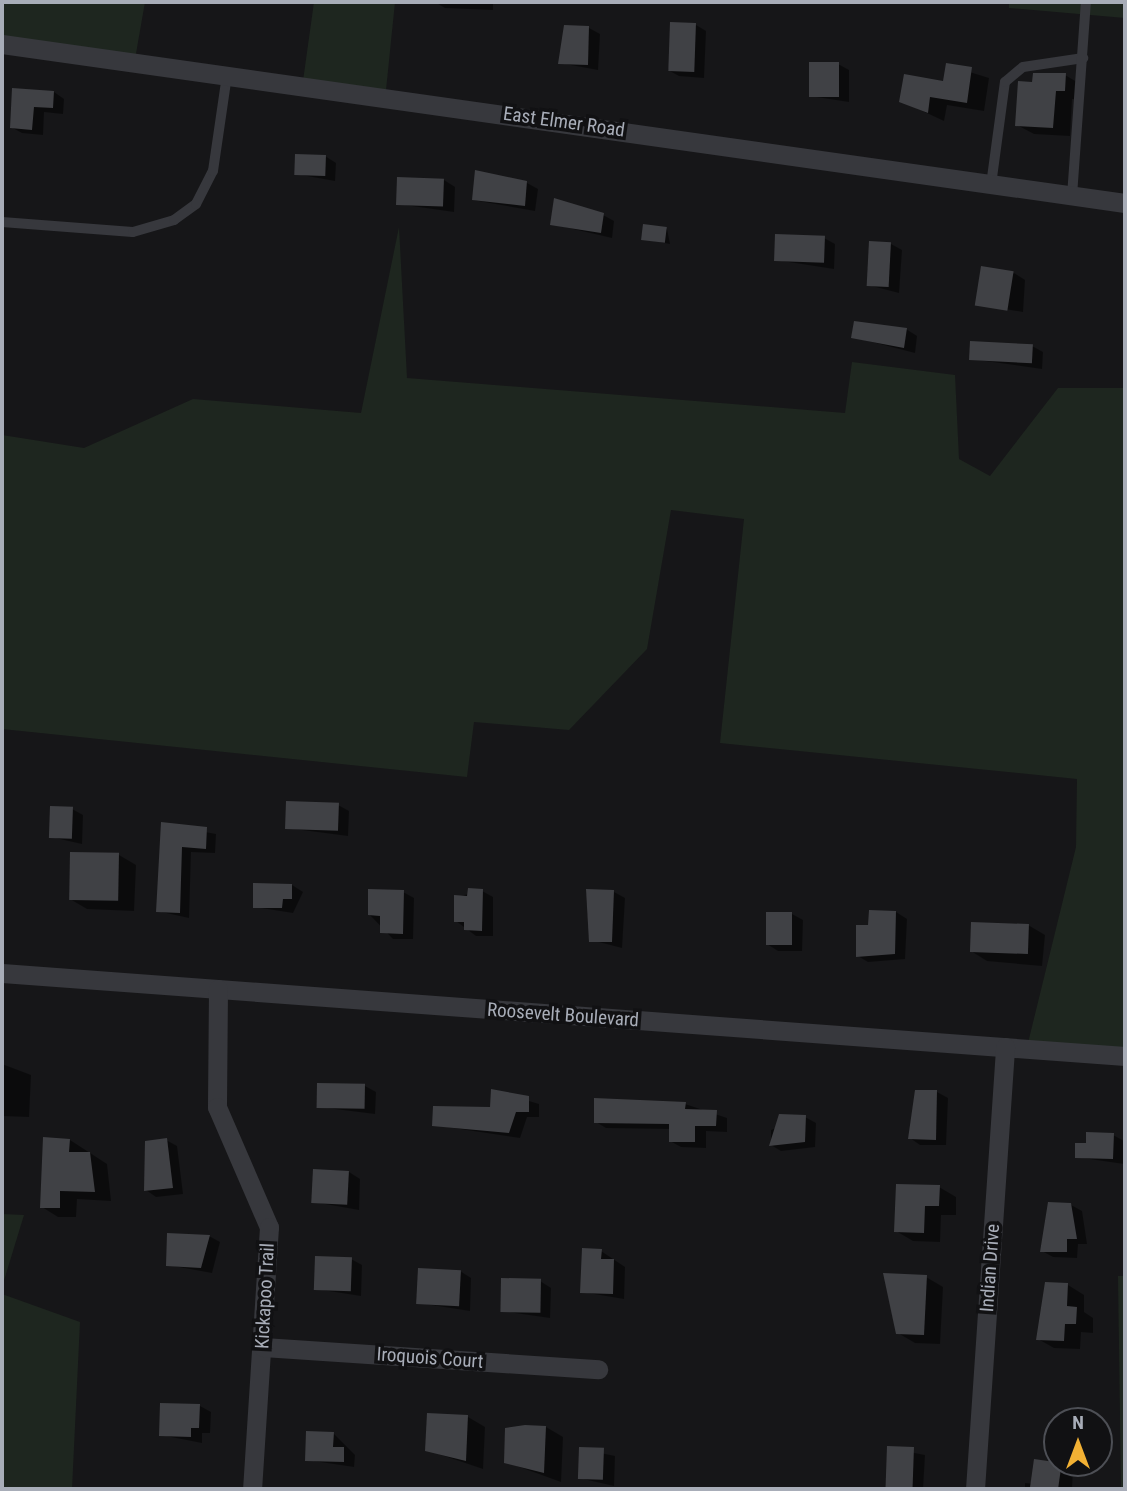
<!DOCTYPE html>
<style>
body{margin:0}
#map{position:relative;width:1127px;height:1491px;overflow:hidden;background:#161618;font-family:"Roboto Condensed",sans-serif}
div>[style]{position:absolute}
.green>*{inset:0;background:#1e261f}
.shadow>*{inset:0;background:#0007}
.building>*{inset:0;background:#404145;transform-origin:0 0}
.lane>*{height:10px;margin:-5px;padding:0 5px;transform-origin:5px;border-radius:5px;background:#37383d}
.street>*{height:19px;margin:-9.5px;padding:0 9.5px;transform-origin:9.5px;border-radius:9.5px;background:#37383d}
span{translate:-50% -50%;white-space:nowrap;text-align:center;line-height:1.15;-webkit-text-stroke:7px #111113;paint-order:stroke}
.street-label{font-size:19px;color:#a8adb8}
.frame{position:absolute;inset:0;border:4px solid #a8adb8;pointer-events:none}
.north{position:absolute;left:1043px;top:1407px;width:70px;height:70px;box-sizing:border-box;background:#111113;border:2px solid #4d4f55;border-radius:50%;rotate:0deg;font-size:19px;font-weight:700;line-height:28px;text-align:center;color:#a8adb8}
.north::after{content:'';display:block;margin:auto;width:24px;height:32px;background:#f2b134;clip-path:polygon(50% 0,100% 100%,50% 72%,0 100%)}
</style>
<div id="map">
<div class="green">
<i style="clip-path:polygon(2px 2px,145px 2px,134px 65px,2px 49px)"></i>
<i style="clip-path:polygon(314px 2px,395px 2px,385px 100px,302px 88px)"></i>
<i style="clip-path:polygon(1009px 2px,1125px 2px,1125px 18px,1009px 8px)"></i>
<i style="clip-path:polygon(399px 227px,407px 378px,845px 413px,852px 362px,955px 375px,959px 459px,990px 476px,1058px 388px,1125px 388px,1125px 1054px,1027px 1047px,1076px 847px,1077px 779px,720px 743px,744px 519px,671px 510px,647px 649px,569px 730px,474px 722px,467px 777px,2px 729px,2px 435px,84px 448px,193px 399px,361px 413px)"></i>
<i style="clip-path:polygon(2px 1214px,24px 1215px,2px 1287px)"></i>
<i style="clip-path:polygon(1118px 1276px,1125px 1276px,1125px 1489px,1121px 1489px)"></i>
<i style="clip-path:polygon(2px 1294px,80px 1322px,72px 1489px,2px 1489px)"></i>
</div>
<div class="shadow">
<i style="clip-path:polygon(435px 2px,493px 2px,493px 10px,445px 8px)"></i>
<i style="clip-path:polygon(696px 25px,706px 31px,704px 78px,679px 76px,668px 70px)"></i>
<i style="clip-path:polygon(589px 28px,600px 34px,598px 70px,560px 63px)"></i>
<i style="clip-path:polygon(838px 64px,849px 70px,849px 102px,810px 96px)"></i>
<i style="clip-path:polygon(947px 65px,989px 78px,984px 111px,947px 105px,944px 121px,901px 101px,944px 83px)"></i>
<i style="clip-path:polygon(1065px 75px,1082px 85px,1081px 100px,1072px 99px,1070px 136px,1034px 134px,1017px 125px,1034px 83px)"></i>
<i style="clip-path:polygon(14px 90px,54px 92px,64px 99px,63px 114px,44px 112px,43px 135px,22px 133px,11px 127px)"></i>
<i style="clip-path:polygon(325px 156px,336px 163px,335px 181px,296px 174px)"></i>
<i style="clip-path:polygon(444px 180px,455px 187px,454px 212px,398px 204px)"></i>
<i style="clip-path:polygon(527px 183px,538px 189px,535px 211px,473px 200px)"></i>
<i style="clip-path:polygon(603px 215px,614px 221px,612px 238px,552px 224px)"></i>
<i style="clip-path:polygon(667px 229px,670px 244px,643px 239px)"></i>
<i style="clip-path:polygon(824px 238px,835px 244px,834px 269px,776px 260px)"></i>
<i style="clip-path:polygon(891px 244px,902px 250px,899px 293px,868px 285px)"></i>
<i style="clip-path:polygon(1014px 273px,1025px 280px,1023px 312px,981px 305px)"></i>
<i style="clip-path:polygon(906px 329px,917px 336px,915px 353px,853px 337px)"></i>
<i style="clip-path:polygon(1032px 346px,1043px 352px,1042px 369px,971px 359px)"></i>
<i style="clip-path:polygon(338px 805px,349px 811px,348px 836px,287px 828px)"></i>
<i style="clip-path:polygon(72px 809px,83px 815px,82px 844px,51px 837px)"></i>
<i style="clip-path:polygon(162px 824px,216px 834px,215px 853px,191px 852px,189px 918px,157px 911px)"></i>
<i style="clip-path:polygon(119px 855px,136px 865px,134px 911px,87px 909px,70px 899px)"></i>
<i style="clip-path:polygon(292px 885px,303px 892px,293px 913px,255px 907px)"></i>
<i style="clip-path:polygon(482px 891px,493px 897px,493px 936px,476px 936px,456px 921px,456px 897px)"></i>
<i style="clip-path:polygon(403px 892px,414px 898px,413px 939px,393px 939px,369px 914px)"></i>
<i style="clip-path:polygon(614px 892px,625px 898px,622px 948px,591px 940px)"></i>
<i style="clip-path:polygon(896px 912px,907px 919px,905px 959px,868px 962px,858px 956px,870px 927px)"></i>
<i style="clip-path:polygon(792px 914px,803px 920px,802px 951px,778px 951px,767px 944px)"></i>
<i style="clip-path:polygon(1028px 925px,1045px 935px,1042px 966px,987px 961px,971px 951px)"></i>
<i style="clip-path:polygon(2px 1064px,31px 1075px,29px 1117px,2px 1116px)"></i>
<i style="clip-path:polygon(365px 1086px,376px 1092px,375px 1114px,319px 1107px)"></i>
<i style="clip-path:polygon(492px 1090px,539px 1104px,539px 1117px,527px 1117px,520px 1138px,434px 1125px,492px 1109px)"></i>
<i style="clip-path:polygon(937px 1092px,948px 1098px,946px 1145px,920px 1145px,910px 1138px)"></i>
<i style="clip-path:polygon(685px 1104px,727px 1118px,727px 1132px,706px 1131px,706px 1148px,681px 1147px,670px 1141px,671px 1129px,606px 1128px,596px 1122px)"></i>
<i style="clip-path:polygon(805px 1117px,816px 1123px,815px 1147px,781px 1151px,771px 1145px,771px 1130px)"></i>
<i style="clip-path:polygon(1113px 1135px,1124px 1141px,1124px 1164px,1076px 1157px)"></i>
<i style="clip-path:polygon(70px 1140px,107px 1164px,111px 1201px,77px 1199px,76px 1217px,58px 1217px,42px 1207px)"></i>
<i style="clip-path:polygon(166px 1140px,177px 1146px,183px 1194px,156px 1197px,146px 1190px)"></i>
<i style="clip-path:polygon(349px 1172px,360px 1179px,359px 1210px,314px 1202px)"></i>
<i style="clip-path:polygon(939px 1187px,956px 1197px,956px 1215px,941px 1215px,940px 1242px,913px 1241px,896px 1231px)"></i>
<i style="clip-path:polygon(1071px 1205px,1082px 1211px,1087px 1244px,1078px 1244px,1077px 1258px,1053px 1257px,1042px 1251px)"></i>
<i style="clip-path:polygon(209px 1236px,220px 1242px,212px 1273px,168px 1265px)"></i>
<i style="clip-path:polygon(601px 1251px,625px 1267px,624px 1299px,582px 1292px)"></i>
<i style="clip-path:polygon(351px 1259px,362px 1265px,361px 1296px,316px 1289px)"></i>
<i style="clip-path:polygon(460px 1271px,471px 1278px,470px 1311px,419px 1303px)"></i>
<i style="clip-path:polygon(885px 1275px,926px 1277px,943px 1287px,940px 1344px,915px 1343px,898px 1333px)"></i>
<i style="clip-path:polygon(540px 1281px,551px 1288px,550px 1318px,502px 1311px)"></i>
<i style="clip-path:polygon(1068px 1285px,1084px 1295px,1084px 1312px,1093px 1318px,1093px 1333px,1081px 1332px,1080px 1349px,1054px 1348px,1038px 1339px)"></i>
<i style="clip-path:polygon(200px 1406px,211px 1412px,210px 1433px,202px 1433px,202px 1443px,161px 1435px)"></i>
<i style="clip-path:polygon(468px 1417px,485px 1427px,483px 1469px,427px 1450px)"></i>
<i style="clip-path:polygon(546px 1427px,563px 1437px,561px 1482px,506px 1462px)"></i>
<i style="clip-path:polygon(333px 1433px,355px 1455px,354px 1467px,307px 1460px)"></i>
<i style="clip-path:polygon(888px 1448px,925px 1455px,923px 1489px,886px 1489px)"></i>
<i style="clip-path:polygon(581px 1449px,615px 1456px,614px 1486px,579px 1478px)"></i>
<i style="clip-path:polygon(1036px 1460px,1073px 1468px,1072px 1489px,1025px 1489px,1025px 1483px,1035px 1484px)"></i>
</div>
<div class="building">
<i style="left:670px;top:22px;width:26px;height:49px;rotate:2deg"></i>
<i style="clip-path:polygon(564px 25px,589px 26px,588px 65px,558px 64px)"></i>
<i style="left:809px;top:62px;width:30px;height:35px"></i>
<i style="clip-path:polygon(946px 63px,972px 67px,967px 103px,930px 97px,928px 113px,899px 102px,904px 74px,943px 81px)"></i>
<i style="clip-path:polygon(1033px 73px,1066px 73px,1065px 91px,1056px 91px,1053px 128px,1015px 126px,1018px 81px,1032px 82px)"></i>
<i style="clip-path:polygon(12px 88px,54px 91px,53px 108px,34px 107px,32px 130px,10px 128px)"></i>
<i style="left:295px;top:154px;width:31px;height:21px;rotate:2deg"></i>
<i style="clip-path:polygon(475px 170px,527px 181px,525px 206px,472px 200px)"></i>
<i style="left:397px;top:177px;width:47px;height:28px;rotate:2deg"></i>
<i style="clip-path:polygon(554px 198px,604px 213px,601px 233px,550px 225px)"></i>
<i style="left:643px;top:224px;width:24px;height:16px;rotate:7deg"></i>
<i style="left:775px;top:234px;width:50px;height:27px;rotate:2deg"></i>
<i style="left:869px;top:241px;width:22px;height:45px;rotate:3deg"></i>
<i style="left:981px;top:266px;width:33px;height:40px;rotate:9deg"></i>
<i style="clip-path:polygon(854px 321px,907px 328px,904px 348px,851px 338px)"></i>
<i style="left:970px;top:341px;width:63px;height:19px;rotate:3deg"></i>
<i style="left:286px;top:801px;width:53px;height:28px;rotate:2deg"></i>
<i style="left:50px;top:806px;width:23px;height:32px;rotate:2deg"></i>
<i style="clip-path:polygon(161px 822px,207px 827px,206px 849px,182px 847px,180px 913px,156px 912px)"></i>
<i style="left:70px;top:852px;width:49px;height:48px;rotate:1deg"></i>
<i style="clip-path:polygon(253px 883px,292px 884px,292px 899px,283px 899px,282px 908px,253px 908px)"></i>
<i style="clip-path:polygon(468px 888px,483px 889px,482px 931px,464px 930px,464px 922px,454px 922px,454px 895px,467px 896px)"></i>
<i style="clip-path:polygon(368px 889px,404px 890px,403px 934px,380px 933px,380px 916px,368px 915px)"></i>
<i style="clip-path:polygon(586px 889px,614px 890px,612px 942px,589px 942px)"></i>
<i style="clip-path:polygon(869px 910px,896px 911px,895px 954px,856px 957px,856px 925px,868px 925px)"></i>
<i style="left:766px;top:912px;width:26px;height:33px"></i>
<i style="left:971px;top:922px;width:58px;height:30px;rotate:2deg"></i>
<i style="left:317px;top:1083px;width:48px;height:25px;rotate:1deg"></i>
<i style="clip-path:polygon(491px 1089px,529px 1096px,529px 1112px,516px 1112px,509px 1133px,432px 1126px,433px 1106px,490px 1107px)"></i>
<i style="clip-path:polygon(915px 1090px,937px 1090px,936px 1140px,908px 1139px)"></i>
<i style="clip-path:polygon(594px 1098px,686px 1102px,685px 1109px,717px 1110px,716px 1126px,695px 1126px,695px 1142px,669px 1142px,669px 1124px,594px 1123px)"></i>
<i style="clip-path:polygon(779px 1114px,806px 1115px,805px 1142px,769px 1146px)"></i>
<i style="clip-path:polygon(1086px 1132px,1114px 1133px,1113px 1159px,1075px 1158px,1075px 1143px,1086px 1143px)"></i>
<i style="clip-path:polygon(43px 1137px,70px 1139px,69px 1152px,90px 1152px,95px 1192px,60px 1191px,60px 1208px,40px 1208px)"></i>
<i style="clip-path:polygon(167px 1138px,173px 1188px,144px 1191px,145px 1141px)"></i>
<i style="left:313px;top:1169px;width:36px;height:34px;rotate:3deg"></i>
<i style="clip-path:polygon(896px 1184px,940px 1185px,939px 1206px,925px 1206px,924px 1233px,894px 1232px)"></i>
<i style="clip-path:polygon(1048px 1202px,1071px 1203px,1077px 1239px,1067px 1239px,1067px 1252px,1040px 1252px)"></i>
<i style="clip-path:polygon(167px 1233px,210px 1235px,201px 1268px,166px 1266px)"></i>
<i style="clip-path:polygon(582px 1248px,602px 1249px,601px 1259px,614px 1259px,613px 1294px,580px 1293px)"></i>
<i style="left:315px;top:1256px;width:37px;height:34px;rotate:2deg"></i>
<i style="left:418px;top:1268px;width:43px;height:36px;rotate:3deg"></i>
<i style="clip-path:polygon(883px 1273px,927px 1275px,924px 1335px,896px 1334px)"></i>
<i style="left:501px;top:1278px;width:40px;height:34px;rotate:1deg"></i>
<i style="clip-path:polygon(1045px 1282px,1068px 1283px,1067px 1306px,1077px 1307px,1076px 1324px,1065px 1324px,1064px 1341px,1036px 1340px)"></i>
<i style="clip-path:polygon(160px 1403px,200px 1404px,199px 1428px,191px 1428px,191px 1437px,159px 1436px)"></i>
<i style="clip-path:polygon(427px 1413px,468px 1415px,466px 1461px,425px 1451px)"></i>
<i style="clip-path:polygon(525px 1425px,546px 1426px,544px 1473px,504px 1463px,505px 1428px)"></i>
<i style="clip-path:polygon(306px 1431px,334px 1432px,333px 1447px,344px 1447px,344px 1462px,305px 1461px)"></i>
<i style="left:887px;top:1446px;width:27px;height:43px;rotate:2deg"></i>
<i style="left:579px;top:1447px;width:25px;height:32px;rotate:2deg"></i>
<i style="left:1034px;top:1459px;width:28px;height:30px;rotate:8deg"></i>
</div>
<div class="lane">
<i style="left:991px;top:185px;width:104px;rotate:-82.3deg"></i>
<i style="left:1005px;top:82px;width:23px;rotate:-40deg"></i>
<i style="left:1023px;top:67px;width:61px;rotate:-8.5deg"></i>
<i style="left:1072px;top:196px;width:195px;rotate:-85.9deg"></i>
<i style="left:2px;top:222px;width:131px;rotate:4.4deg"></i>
<i style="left:133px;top:232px;width:43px;rotate:-16.3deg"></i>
<i style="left:174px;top:220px;width:27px;rotate:-36deg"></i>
<i style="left:196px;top:204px;width:37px;rotate:-63deg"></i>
<i style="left:213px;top:171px;width:97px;rotate:-81.7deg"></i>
</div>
<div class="street">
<i style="left:2px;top:44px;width:1134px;rotate:8.06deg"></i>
<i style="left:2px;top:973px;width:1126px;rotate:4.23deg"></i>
<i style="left:218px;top:989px;width:118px;rotate:90.5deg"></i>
<i style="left:217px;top:1107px;width:131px;rotate:66.6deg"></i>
<i style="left:269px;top:1227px;width:263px;rotate:93.7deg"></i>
<i style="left:263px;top:1347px;width:336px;rotate:3.8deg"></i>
<i style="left:975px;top:1489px;width:443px;rotate:-86.1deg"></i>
</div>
<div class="street-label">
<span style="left:564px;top:122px;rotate:8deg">East Elmer Road</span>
<span style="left:563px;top:1015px;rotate:4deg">Roosevelt Boulevard</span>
<span style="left:990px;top:1268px;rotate:-86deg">Indian Drive</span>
<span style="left:265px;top:1296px;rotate:-87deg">Kickapoo Trail</span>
<span style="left:430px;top:1358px;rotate:4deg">Iroquois Court</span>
</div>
<div class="frame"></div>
<div class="north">N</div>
</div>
